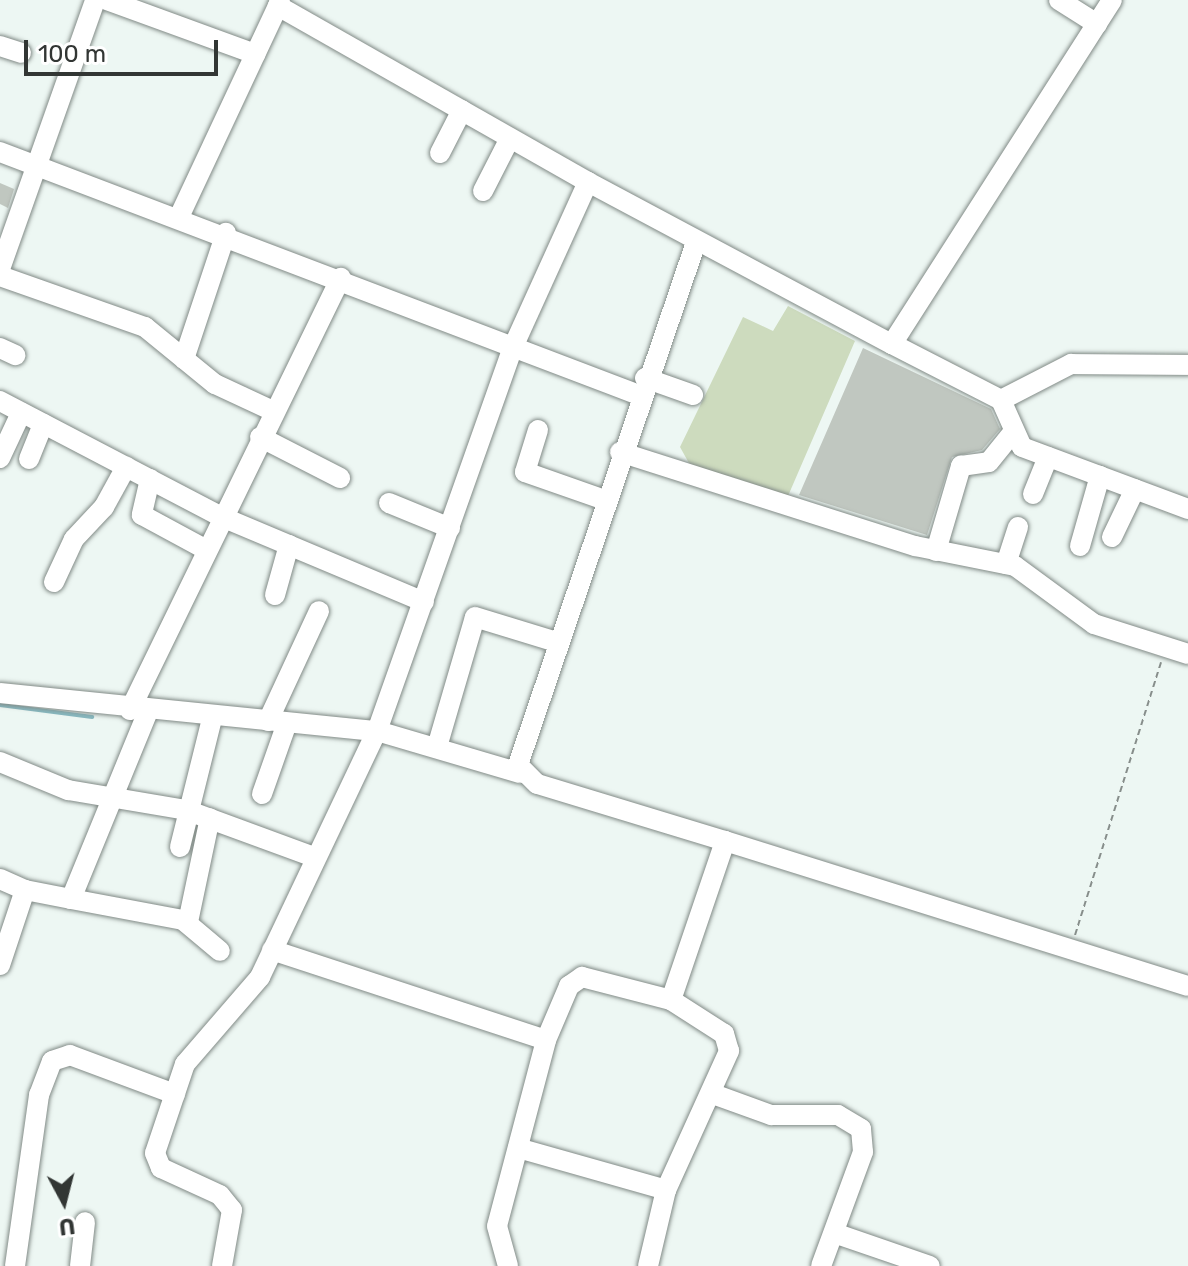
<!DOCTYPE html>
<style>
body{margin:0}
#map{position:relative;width:1188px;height:1266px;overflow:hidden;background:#edf7f3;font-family:Rubik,sans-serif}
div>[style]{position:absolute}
.green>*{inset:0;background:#cddbbe}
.stream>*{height:4px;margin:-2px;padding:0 2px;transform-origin:2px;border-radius:2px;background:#87b8bf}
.building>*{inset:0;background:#c0c7c0}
.path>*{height:2px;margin-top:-1px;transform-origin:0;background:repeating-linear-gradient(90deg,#878e8b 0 6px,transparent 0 10px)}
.roads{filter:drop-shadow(0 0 2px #818a86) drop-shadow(0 0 2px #818a86)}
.minor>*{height:20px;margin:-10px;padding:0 10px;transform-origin:10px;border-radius:10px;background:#fff}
span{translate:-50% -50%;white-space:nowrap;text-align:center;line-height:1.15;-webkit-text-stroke:6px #fff;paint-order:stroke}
.north{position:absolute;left:24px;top:1162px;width:80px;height:80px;-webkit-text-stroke:6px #fff;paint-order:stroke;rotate:173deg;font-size:22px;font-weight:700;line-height:32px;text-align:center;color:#323634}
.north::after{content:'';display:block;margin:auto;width:28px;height:36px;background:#323634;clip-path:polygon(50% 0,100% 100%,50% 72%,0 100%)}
.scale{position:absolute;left:24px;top:40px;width:194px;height:36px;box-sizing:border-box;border:4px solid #323634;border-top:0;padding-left:10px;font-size:24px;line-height:28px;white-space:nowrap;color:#323634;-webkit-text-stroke:6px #fff;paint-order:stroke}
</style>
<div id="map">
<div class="green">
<i style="clip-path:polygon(788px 306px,855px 341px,788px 496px,690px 465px,680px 447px,743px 317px,773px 331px)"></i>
</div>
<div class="stream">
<i style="left:0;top:705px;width:93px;rotate:7.4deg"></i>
</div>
<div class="building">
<i style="clip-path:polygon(0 183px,14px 189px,8px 208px,0 204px)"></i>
<i style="clip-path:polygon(863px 348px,991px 409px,1000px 429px,982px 450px,952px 457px,927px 535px,799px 495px)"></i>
</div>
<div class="path">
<i style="left:1075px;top:935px;width:286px;rotate:-72.5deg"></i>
</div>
<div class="roads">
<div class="minor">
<i style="left:107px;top:0;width:158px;rotate:20deg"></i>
<i style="left:280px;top:0;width:6px;rotate:108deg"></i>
<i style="left:278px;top:6px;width:356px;rotate:29.6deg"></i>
<i style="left:588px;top:182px;width:344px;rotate:28.1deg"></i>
<i style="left:892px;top:344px;width:408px;rotate:-57.4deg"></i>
<i style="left:1059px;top:0;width:45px;rotate:32.3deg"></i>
<i style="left:0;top:46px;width:22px;rotate:18deg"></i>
<i style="left:0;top:152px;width:684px;rotate:20.82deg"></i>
<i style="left:440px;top:153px;width:48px;rotate:-62.9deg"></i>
<i style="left:483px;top:191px;width:59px;rotate:-63deg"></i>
<i style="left:180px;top:215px;width:231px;rotate:-64.9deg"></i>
<i style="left:0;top:269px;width:285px;rotate:-70.5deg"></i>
<i style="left:0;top:276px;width:154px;rotate:19.4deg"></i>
<i style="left:145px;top:327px;width:90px;rotate:39.2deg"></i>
<i style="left:215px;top:384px;width:64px;rotate:25deg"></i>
<i style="left:892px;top:344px;width:123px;rotate:27.2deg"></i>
<i style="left:1001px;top:400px;width:51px;rotate:65.9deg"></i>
<i style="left:1022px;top:447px;width:177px;rotate:20.5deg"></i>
<i style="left:0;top:348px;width:17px;rotate:25deg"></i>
<i style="left:184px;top:359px;width:133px;rotate:-71.6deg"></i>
<i style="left:645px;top:378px;width:51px;rotate:19.5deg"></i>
<i style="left:1001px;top:400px;width:79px;rotate:-27.2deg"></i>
<i style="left:1071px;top:364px;width:117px;rotate:0.5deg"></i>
<i style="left:0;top:401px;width:250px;rotate:27.6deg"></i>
<i style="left:222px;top:517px;width:219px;rotate:22.8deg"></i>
<i style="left:538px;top:430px;width:44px;rotate:107.2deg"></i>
<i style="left:525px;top:472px;width:85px;rotate:19.3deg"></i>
<i style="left:260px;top:437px;width:90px;rotate:27.1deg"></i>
<i style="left:620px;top:452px;width:310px;rotate:17.7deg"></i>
<i style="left:915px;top:546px;width:102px;rotate:11.3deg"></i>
<i style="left:1015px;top:566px;width:98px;rotate:36.3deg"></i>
<i style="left:1094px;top:624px;width:99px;rotate:17.7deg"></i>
<i style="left:0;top:458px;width:50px;rotate:-65deg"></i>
<i style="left:29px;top:459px;width:38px;rotate:-68deg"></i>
<i style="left:150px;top:479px;width:37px;rotate:103deg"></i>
<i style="left:142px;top:515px;width:72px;rotate:28.4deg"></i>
<i style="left:1033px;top:494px;width:40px;rotate:-68deg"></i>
<i style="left:389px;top:503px;width:66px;rotate:22.3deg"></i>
<i style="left:1112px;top:537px;width:53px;rotate:-64.4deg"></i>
<i style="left:1080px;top:546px;width:73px;rotate:-74.1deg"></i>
<i style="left:936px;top:551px;width:89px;rotate:-73.6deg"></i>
<i style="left:961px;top:466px;width:28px;rotate:-8deg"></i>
<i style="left:989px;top:462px;width:35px;rotate:-51deg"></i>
<i style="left:1006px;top:564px;width:39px;rotate:-72deg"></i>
<i style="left:54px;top:582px;width:47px;rotate:-65.1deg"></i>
<i style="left:74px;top:539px;width:44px;rotate:-46.8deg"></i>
<i style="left:104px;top:507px;width:46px;rotate:-61.2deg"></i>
<i style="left:275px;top:595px;width:52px;rotate:-74.4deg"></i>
<i style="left:0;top:693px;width:379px;rotate:5.8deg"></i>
<i style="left:377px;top:731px;width:410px;rotate:-70.5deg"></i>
<i style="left:514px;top:345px;width:179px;rotate:-65.6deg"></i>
<i style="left:130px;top:710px;width:481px;rotate:-64deg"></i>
<i style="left:268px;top:721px;width:121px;rotate:-65.1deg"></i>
<i style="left:437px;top:747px;width:135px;rotate:-73.7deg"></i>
<i style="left:475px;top:617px;width:86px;rotate:17deg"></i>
<i style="left:0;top:762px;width:74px;rotate:22.4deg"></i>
<i style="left:68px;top:790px;width:120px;rotate:9.6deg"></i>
<i style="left:186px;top:810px;width:136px;rotate:20.2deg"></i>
<i style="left:262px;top:794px;width:75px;rotate:-70.6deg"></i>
<i style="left:725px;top:841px;width:485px;rotate:17.4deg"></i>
<i style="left:180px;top:847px;width:132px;rotate:-76deg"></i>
<i style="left:0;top:879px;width:27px;rotate:24deg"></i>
<i style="left:71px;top:899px;width:114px;rotate:10.6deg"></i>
<i style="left:183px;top:920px;width:48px;rotate:40deg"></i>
<i style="left:188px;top:922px;width:106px;rotate:-78.1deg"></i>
<i style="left:272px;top:950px;width:288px;rotate:18.2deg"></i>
<i style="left:0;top:965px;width:79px;rotate:-71.6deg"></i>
<i style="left:25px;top:890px;width:47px;rotate:11.1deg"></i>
<i style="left:71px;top:899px;width:203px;rotate:-67.7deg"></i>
<i style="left:713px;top:1094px;width:62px;rotate:19.9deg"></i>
<i style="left:771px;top:1115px;width:67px"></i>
<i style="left:838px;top:1115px;width:27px;rotate:31deg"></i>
<i style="left:861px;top:1129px;width:23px;rotate:85deg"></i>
<i style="left:863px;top:1152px;width:121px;rotate:110.2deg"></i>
<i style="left:518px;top:1148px;width:154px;rotate:15.8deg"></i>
<i style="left:837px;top:1234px;width:98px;rotate:19deg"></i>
<i style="left:15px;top:1266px;width:173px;rotate:-82deg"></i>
<i style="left:39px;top:1095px;width:36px;rotate:-69deg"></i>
<i style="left:52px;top:1061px;width:19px;rotate:-18deg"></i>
<i style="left:70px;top:1055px;width:112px;rotate:20.4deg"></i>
<i style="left:80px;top:1266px;width:44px;rotate:-83.5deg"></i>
<i style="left:222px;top:1266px;width:57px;rotate:-79.9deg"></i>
<i style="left:232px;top:1210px;width:19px;rotate:-129deg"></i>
<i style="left:220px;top:1195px;width:65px;rotate:-155.4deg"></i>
<i style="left:161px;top:1168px;width:16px;rotate:-112deg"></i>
<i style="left:155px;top:1153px;width:94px;rotate:-71.4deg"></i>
<i style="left:185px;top:1064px;width:115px;rotate:-49.2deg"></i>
<i style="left:260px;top:977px;width:272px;rotate:-64.6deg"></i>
<i style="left:377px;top:731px;width:149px;rotate:16.4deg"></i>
<i style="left:508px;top:1266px;width:41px;rotate:-105.4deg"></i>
<i style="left:497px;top:1226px;width:192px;rotate:-75.2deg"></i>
<i style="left:546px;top:1040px;width:59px;rotate:-66.9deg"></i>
<i style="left:569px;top:986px;width:16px;rotate:-35deg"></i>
<i style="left:582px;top:977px;width:92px;rotate:14.5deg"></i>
<i style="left:648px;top:1266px;width:78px;rotate:-76.7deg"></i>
<i style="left:666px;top:1190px;width:153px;rotate:-65.6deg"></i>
<i style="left:729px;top:1051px;width:18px;rotate:-106deg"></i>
<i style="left:724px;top:1034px;width:63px;rotate:-147.3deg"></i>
<i style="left:671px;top:1000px;width:168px;rotate:-71.2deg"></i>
<i style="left:725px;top:841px;width:196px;rotate:-163.1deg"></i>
<i style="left:537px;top:784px;width:27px;rotate:-135deg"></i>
<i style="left:518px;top:765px;width:552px;rotate:-71.2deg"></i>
</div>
</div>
<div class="north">U</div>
<div class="scale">100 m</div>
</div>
